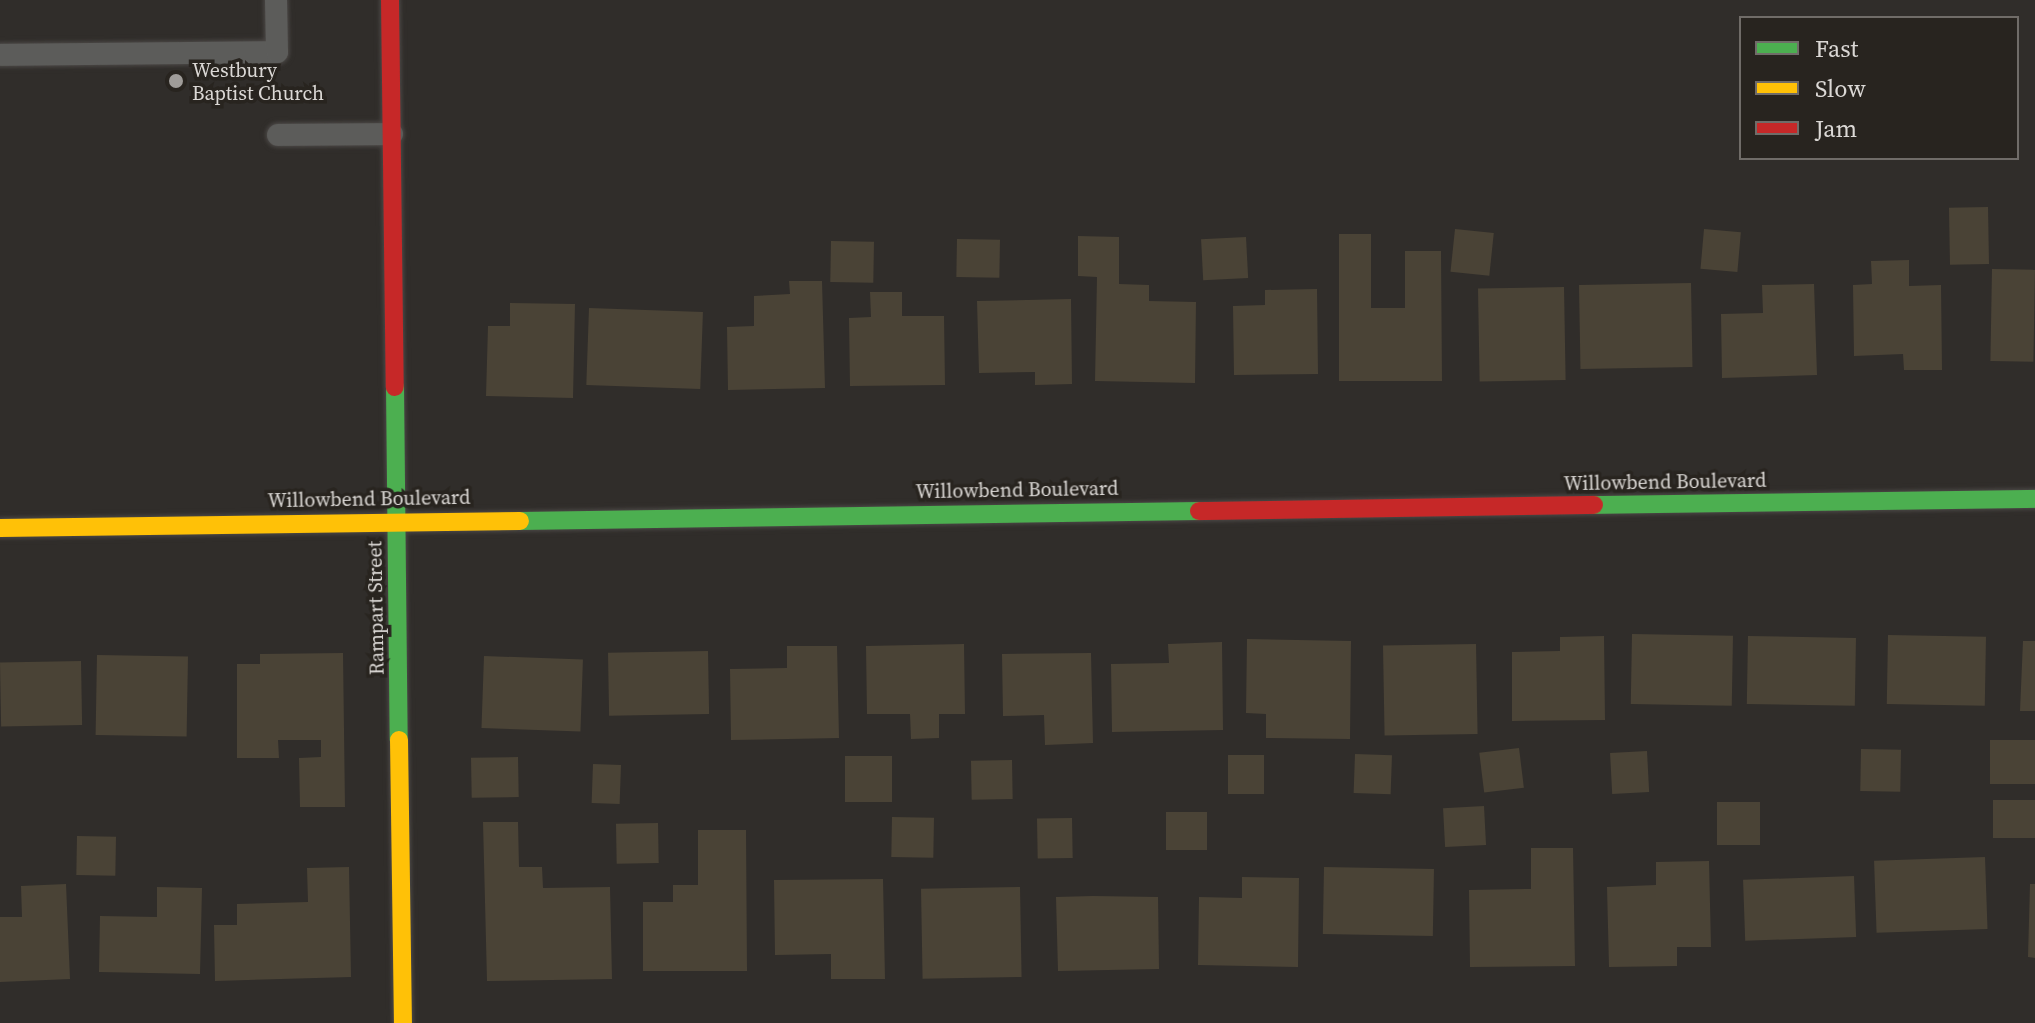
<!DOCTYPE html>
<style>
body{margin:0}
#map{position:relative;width:2035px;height:1023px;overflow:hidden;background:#302d2a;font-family:"Source Serif 4",serif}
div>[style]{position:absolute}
.building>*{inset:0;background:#4a4336;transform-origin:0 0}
.roads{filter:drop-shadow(0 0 2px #4b4846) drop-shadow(0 0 2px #4b4846)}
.lane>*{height:22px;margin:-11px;padding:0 11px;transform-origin:11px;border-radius:11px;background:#5c5c5a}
.fast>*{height:18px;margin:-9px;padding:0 9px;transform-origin:9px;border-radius:9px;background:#4caf50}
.slow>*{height:18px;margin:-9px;padding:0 9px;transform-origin:9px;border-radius:9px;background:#ffc107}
.jam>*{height:18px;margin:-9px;padding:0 9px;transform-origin:9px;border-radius:9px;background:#c62828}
.dots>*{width:22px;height:22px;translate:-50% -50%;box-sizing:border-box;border:4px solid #28241f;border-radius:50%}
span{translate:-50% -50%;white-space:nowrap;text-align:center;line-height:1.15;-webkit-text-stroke:7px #28241f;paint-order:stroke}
.poi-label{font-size:20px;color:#dbd8d5}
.left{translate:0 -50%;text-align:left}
.street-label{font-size:20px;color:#dbd8d5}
.legend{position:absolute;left:1739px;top:16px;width:280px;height:144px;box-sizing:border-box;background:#28241f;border:2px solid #706c68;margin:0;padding:10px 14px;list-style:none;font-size:24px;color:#dbd8d5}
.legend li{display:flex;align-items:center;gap:16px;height:40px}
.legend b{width:40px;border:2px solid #706c68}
</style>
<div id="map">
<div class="building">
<i style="left:1988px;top:207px;width:57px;height:39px;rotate:89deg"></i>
<i style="left:1455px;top:229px;width:39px;height:43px;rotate:6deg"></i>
<i style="left:1704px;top:229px;width:37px;height:40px;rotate:5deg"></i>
<i style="clip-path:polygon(1339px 234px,1371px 234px,1371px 308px,1405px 308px,1405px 251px,1441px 251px,1442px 381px,1339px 381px)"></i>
<i style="clip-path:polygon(1078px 236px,1119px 237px,1119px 284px,1149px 285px,1149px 301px,1196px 302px,1195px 383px,1095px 381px,1097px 277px,1078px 276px)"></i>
<i style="left:1246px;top:237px;width:41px;height:45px;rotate:87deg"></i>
<i style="left:957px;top:239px;width:43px;height:38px;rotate:1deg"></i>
<i style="left:831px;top:241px;width:43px;height:41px;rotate:1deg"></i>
<i style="clip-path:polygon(1909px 260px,1909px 286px,1941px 285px,1942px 370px,1904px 370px,1903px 354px,1854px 356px,1853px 285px,1872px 284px,1871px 261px)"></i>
<i style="left:1992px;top:269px;width:43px;height:92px;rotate:1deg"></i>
<i style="clip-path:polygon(789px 281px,822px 281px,825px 388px,728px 390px,727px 327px,754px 326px,754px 296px,790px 294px)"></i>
<i style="left:1691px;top:283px;width:84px;height:112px;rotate:89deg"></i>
<i style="clip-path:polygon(1814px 284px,1817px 375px,1722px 378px,1721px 314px,1763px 313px,1762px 285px)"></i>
<i style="left:1564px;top:287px;width:93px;height:86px;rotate:89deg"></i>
<i style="clip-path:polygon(1317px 289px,1318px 374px,1234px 375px,1233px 306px,1265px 305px,1265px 290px)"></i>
<i style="clip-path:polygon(870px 292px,902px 292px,902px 316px,944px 316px,945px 385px,850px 386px,849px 318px,871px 317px)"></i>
<i style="clip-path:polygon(1071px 299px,1072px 384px,1035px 385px,1035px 372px,979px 373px,977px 301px)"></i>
<i style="clip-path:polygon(510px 303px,575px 304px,573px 398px,486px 396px,488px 326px,510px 326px)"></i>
<i style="left:589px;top:308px;width:114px;height:77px;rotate:2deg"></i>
<i style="left:1632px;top:634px;width:101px;height:70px;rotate:1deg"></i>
<i style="left:1888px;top:635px;width:98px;height:69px;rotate:1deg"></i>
<i style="clip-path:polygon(1604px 636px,1605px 720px,1512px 721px,1512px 652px,1560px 651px,1560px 637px)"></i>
<i style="left:1748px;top:636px;width:108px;height:68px;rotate:1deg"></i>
<i style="clip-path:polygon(1247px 639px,1351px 641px,1350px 739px,1266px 738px,1266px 714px,1246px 713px)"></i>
<i style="clip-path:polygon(2023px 641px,2035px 641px,2035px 711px,2020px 711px)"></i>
<i style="clip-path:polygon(1222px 642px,1223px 730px,1112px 732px,1111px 664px,1169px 663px,1168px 644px)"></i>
<i style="clip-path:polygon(964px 644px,965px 714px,939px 714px,939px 738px,911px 739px,910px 714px,867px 714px,866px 646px)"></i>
<i style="left:1476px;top:644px;width:90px;height:93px;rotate:89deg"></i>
<i style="clip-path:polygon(787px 646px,837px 646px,839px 738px,731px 740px,730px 669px,787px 668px)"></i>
<i style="left:708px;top:651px;width:63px;height:100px;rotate:89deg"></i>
<i style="clip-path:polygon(343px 653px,345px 807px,300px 807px,299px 758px,321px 757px,321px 740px,278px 740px,279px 758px,237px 758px,237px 664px,260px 664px,260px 654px)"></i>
<i style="clip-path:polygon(1091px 653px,1093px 743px,1045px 745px,1044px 715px,1003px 716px,1002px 654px)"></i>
<i style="left:97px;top:655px;width:91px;height:80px;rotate:1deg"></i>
<i style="left:484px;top:656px;width:99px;height:72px;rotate:2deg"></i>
<i style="left:81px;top:661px;width:64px;height:81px;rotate:89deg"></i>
<i style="left:2035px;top:740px;width:44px;height:45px;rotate:90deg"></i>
<i style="left:1519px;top:748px;width:40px;height:40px;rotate:83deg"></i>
<i style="left:1861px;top:749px;width:40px;height:42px;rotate:1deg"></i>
<i style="left:1647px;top:751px;width:41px;height:37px;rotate:87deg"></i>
<i style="left:1355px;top:754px;width:37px;height:39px;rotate:2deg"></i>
<i style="left:1228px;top:755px;width:36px;height:39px"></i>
<i style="left:845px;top:756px;width:47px;height:46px"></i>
<i style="left:518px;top:757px;width:40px;height:47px;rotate:89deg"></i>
<i style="left:1012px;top:760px;width:39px;height:41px;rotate:89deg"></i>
<i style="left:593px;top:764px;width:28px;height:39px;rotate:2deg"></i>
<i style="left:1993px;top:800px;width:42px;height:38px"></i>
<i style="left:1717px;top:802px;width:43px;height:43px"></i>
<i style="left:1484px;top:806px;width:39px;height:41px;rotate:87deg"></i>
<i style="left:1166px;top:812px;width:41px;height:38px"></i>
<i style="left:892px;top:817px;width:42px;height:40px;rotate:1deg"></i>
<i style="left:1072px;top:818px;width:40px;height:35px;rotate:89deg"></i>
<i style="clip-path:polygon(483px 822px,518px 822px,519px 867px,542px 867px,543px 888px,610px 887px,612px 979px,487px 981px)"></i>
<i style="left:658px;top:823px;width:40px;height:42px;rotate:89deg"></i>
<i style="clip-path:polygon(698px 830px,746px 830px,747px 971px,643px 971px,643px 902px,673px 902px,673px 885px,698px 885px)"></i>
<i style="left:77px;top:836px;width:39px;height:39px;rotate:1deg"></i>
<i style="clip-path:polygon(1531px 848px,1573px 848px,1575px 966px,1470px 967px,1469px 890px,1531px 889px)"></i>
<i style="left:1985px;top:857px;width:72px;height:111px;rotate:88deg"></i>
<i style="clip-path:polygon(1709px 861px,1711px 947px,1677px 947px,1677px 966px,1609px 967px,1607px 887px,1656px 885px,1656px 862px)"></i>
<i style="clip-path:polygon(349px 867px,351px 977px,215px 981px,214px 925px,237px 925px,237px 904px,308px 902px,307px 868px)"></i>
<i style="left:1324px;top:867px;width:110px;height:67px;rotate:1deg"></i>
<i style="left:1854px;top:876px;width:61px;height:111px;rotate:88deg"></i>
<i style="clip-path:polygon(1242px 877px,1299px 878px,1298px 967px,1198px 965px,1199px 897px,1242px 898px)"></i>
<i style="clip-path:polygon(883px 879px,885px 979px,831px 979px,831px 954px,775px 955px,774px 880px)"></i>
<i style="clip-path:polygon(66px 884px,70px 979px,0 982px,0 917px,22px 917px,21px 886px)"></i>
<i style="clip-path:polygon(2030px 884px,2035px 884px,2035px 958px,2028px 957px)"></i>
<i style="clip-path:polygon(157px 887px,202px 888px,200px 974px,99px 972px,100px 916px,157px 917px)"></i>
<i style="left:1020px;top:887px;width:90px;height:99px;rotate:89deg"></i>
<i style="clip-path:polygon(1093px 896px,1158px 897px,1159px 969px,1058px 971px,1056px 897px)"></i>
</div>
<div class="roads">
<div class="lane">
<i style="left:0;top:55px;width:277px;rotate:-0.6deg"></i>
<i style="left:277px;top:52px;width:52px;rotate:-91.1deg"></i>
<i style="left:278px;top:135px;width:114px;rotate:-0.5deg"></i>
</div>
<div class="fast">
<i style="left:395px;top:387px;width:353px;rotate:89.4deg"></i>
<i style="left:1594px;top:505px;width:441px;rotate:-0.8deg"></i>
<i style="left:520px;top:521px;width:679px;rotate:-0.84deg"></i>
</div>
<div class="slow">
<i style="left:0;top:528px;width:520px;rotate:-0.77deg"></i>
<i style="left:399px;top:740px;width:283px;rotate:89.2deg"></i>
</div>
<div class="jam">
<i style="left:390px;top:0;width:387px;rotate:89.3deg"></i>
<i style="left:1199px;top:511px;width:395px;rotate:-0.9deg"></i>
</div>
</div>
<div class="dots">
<i style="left:176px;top:81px;background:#9f9c99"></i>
</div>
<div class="poi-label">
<span class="left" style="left:192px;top:82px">Westbury<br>Baptist Church</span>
</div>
<div class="street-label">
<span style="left:1665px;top:482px;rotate:-1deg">Willowbend Boulevard</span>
<span style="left:1017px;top:490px;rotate:-1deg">Willowbend Boulevard</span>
<span style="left:369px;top:499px;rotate:-1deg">Willowbend Boulevard</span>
<span style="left:376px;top:608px;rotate:-91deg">Rampart Street</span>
</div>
<ul class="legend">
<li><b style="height:10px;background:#4caf50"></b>Fast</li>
<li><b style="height:10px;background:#ffc107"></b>Slow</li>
<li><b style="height:10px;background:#c62828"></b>Jam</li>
</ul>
</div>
